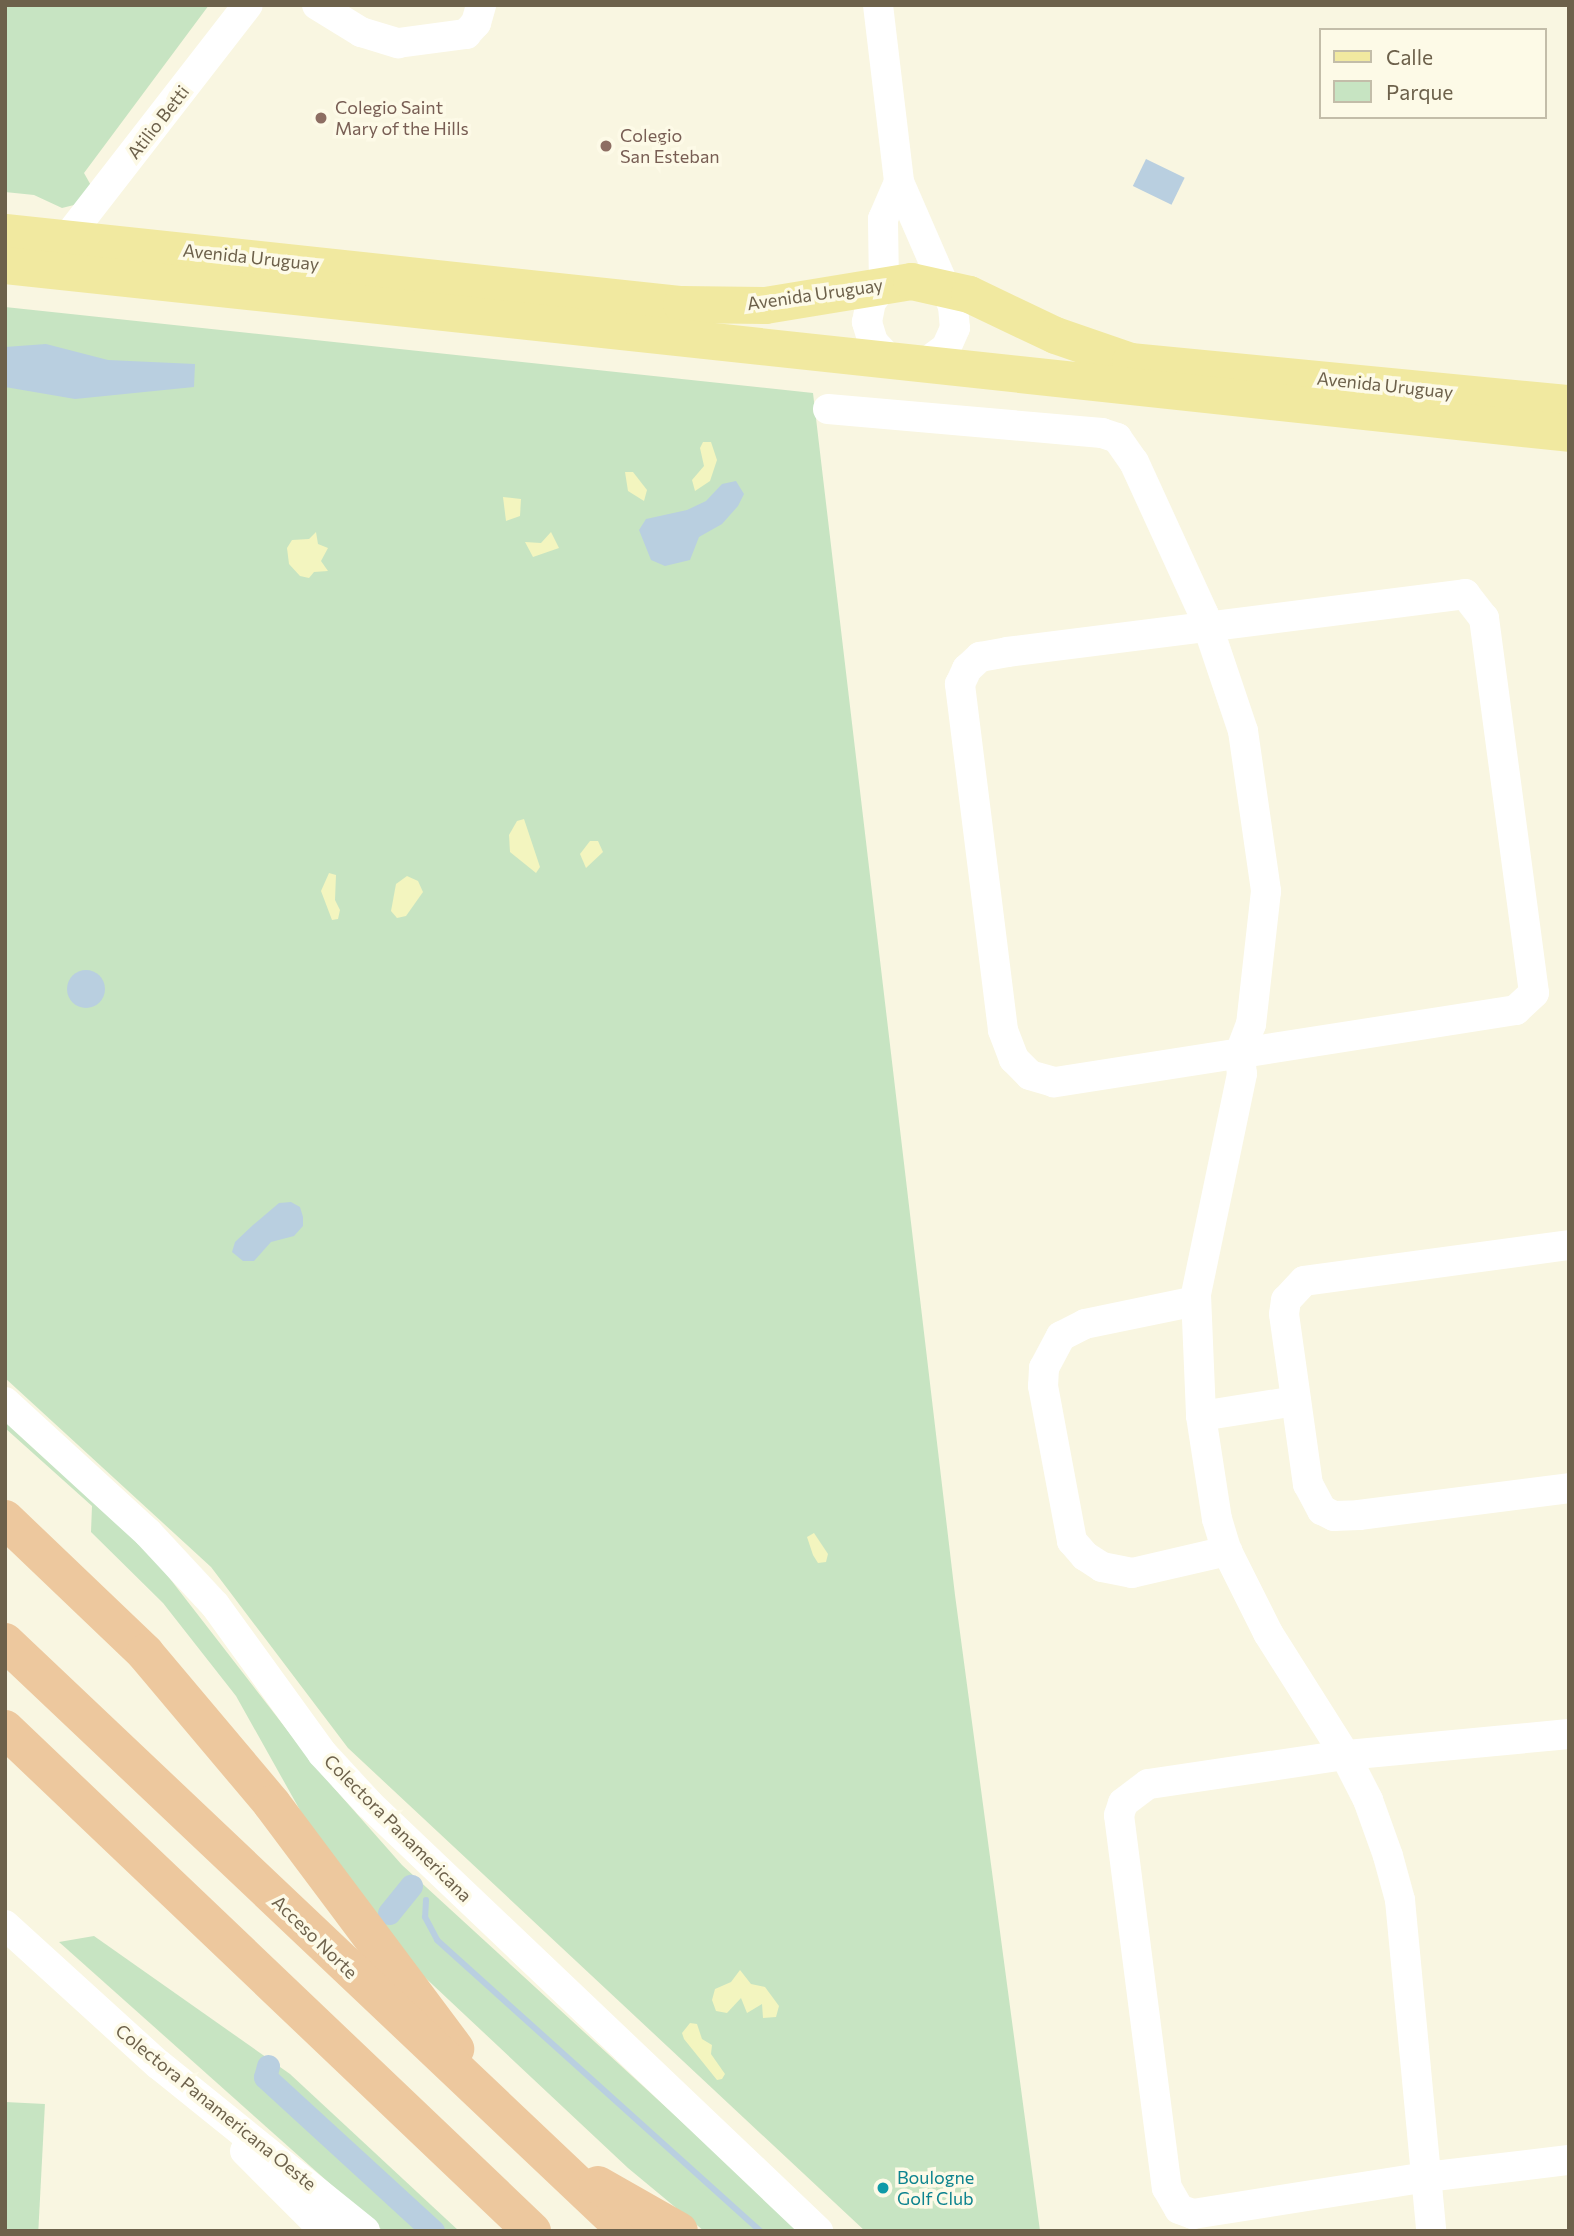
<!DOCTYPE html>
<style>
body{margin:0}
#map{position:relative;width:1574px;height:2236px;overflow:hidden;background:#f9f6e1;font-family:Commissioner,sans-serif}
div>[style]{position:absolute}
.green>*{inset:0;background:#c7e4c2;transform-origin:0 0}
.sand>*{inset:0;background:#f3f5bf}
.water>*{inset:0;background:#b9cfe0;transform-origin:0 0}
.round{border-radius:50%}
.stream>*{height:6px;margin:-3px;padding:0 3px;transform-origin:3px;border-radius:3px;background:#b9cfe0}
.canal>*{height:23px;margin:-11.5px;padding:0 11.5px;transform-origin:11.5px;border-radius:11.5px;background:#b9cfe0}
.minor>*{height:30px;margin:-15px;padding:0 15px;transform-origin:15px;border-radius:15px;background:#fff}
.major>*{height:37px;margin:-18.5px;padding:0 18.5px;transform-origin:18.5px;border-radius:18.5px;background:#f1e9a0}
.highway>*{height:38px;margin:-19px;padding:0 19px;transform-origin:19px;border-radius:19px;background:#edc89e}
.dots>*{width:19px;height:19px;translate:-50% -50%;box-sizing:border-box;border:4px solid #fdfae7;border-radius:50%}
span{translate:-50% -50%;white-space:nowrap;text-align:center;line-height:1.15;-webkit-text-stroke:7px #fdfae7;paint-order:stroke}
.education-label{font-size:18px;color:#785e54}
.left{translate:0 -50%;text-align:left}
.street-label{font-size:18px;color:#6d614b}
.culture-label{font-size:18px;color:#0d838f}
.frame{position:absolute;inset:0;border:7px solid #6d614b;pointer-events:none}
.legend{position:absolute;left:1319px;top:28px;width:228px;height:91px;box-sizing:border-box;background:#fdfae7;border:2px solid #c3bda9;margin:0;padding:9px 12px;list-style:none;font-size:21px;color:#6d614b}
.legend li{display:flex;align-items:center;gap:14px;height:35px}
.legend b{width:35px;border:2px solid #c3bda9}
</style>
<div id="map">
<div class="green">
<i style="clip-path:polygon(5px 5px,209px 5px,84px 173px,93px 189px,78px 204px,62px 208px,34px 195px,5px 192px)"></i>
<i style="clip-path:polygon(5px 307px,813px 393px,955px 1595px,1040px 2231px,865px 2231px,348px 1748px,211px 1567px,5px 1378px)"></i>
<i style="clip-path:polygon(5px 1417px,150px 1553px,319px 1771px,402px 1865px,801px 2231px,704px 2231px,628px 2168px,417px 1970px,319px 1844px,236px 1696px,163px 1603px,91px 1532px,92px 1506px,5px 1428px)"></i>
<i style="clip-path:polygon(94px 1936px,290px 2074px,459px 2231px,383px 2231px,59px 1942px)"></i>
<i style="left:5px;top:2102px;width:40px;height:129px;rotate:3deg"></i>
</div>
<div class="sand">
<i style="clip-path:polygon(703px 442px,711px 442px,717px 460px,710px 481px,695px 491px,692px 480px,704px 466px,700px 448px)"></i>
<i style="clip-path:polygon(625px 472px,633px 472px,647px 490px,644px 501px,628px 491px)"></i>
<i style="clip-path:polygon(503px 497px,521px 499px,520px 516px,506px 521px)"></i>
<i style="clip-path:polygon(316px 532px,318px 544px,328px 548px,321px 561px,328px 571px,314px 572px,309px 578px,300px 576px,289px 564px,287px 548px,292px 540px,309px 539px)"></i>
<i style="clip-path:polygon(551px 532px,559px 548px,533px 557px,525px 542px,541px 543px)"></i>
<i style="clip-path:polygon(524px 819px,540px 867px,536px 873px,510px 852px,509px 835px,517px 821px)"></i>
<i style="clip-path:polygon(590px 841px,598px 841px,603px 852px,586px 868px,580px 854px)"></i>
<i style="clip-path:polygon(329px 873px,336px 875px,335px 900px,340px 910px,338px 919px,332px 920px,321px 891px)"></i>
<i style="clip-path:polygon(407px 876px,418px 881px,423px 892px,406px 916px,397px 918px,391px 911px,396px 884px)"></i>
<i style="clip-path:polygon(814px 1533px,828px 1554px,826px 1562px,818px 1563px,813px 1555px,807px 1537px)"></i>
<i style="clip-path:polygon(740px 1970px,751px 1984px,765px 1987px,779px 2006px,776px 2017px,763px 2018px,762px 2004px,747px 2013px,741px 1998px,727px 2013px,716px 2011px,712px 2000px,715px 1989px,731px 1982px)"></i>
<i style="clip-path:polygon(690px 2023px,697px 2024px,702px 2039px,712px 2045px,711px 2054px,725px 2074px,722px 2079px,717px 2080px,684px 2039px,682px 2033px)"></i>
</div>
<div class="water">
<i style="left:1146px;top:159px;width:43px;height:30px;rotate:26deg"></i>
<i style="clip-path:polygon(46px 344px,108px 360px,195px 364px,194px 387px,75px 399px,5px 387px,5px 347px)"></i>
<i style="clip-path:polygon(736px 481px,744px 494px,738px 506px,722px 524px,699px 537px,690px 560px,665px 566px,651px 560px,639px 530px,646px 519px,687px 510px,706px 501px,722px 484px)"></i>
<i class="round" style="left:67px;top:970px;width:38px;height:38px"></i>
<i style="clip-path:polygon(291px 1202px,300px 1207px,303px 1217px,303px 1226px,294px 1236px,271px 1242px,254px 1261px,243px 1261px,232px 1252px,235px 1242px,253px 1225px,279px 1203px)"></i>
</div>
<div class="stream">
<i style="left:426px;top:1900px;width:17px;rotate:93deg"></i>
<i style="left:425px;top:1917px;width:26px;rotate:62deg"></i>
<i style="left:437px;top:1940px;width:435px;rotate:42deg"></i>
</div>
<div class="canal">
<i style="left:389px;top:1913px;width:35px;rotate:-51deg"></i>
<i style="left:268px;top:2066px;width:11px;rotate:105deg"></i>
<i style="left:265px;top:2077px;width:228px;rotate:42.5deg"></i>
</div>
<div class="minor">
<i style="left:317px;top:5px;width:52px;rotate:31.5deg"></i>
<i style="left:361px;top:32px;width:39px;rotate:17deg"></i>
<i style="left:398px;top:43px;width:69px;rotate:-7.5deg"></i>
<i style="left:466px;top:34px;width:15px;rotate:-48deg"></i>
<i style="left:476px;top:23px;width:19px;rotate:-74deg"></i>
<i style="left:878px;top:5px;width:178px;rotate:83.2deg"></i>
<i style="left:899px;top:182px;width:135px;rotate:66.5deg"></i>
<i style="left:953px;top:306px;width:22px;rotate:85deg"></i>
<i style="left:955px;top:328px;width:22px;rotate:114deg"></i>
<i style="left:946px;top:348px;width:22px;rotate:144deg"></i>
<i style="left:928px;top:361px;width:22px;rotate:172deg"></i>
<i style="left:906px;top:364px;width:20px;rotate:-160deg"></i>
<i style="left:887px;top:357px;width:21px;rotate:-133deg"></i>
<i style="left:873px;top:342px;width:21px;rotate:-107deg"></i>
<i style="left:867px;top:322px;width:20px;rotate:-79deg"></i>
<i style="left:871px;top:302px;width:21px;rotate:-53deg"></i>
<i style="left:884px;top:285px;width:66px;rotate:-90.9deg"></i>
<i style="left:883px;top:219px;width:40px;rotate:-66.6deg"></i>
<i style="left:67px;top:238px;width:295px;rotate:-52.2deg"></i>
<i style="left:828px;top:409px;width:275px;rotate:5deg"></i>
<i style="left:1102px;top:433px;width:16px;rotate:18deg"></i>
<i style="left:1117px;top:438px;width:29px;rotate:55deg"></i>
<i style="left:1134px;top:462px;width:168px;rotate:65.4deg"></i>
<i style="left:1204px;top:615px;width:122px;rotate:71.4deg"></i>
<i style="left:1243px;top:731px;width:162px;rotate:81.8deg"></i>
<i style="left:1266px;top:891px;width:134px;rotate:96.4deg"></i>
<i style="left:1251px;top:1024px;width:31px;rotate:111deg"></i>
<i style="left:1240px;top:1053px;width:21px;rotate:85deg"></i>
<i style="left:1242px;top:1074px;width:226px;rotate:101.8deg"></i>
<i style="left:1196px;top:1295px;width:121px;rotate:87.6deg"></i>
<i style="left:1201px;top:1416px;width:104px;rotate:81.2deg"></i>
<i style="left:1217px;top:1519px;width:34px;rotate:73deg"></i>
<i style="left:1227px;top:1551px;width:92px;rotate:63.4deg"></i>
<i style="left:1268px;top:1633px;width:144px;rotate:57.7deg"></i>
<i style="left:1345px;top:1755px;width:51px;rotate:62.9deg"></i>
<i style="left:1368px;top:1800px;width:59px;rotate:70.3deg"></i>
<i style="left:1388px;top:1856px;width:46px;rotate:74.7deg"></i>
<i style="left:1400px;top:1900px;width:332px;rotate:84.6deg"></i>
<i style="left:1465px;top:594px;width:31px;rotate:52deg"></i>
<i style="left:1484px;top:618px;width:378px;rotate:82.4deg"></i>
<i style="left:1534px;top:993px;width:25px;rotate:137deg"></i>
<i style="left:1516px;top:1010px;width:468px;rotate:171.1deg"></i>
<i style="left:1054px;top:1082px;width:25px;rotate:-164deg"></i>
<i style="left:1030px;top:1075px;width:23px;rotate:-135deg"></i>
<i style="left:1014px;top:1059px;width:31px;rotate:-111deg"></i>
<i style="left:1003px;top:1030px;width:349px;rotate:-97.1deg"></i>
<i style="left:960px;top:684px;width:17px;rotate:-65deg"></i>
<i style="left:967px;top:669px;width:18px;rotate:-43deg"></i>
<i style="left:980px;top:657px;width:27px;rotate:-10deg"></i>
<i style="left:1007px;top:652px;width:462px;rotate:-7.2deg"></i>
<i style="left:1569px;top:1245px;width:267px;rotate:172.3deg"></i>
<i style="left:1304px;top:1281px;width:26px;rotate:133deg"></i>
<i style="left:1286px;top:1300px;width:14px;rotate:98deg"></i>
<i style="left:1284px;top:1314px;width:172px;rotate:82deg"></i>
<i style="left:1308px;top:1484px;width:30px;rotate:62deg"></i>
<i style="left:1322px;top:1510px;width:13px;rotate:27deg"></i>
<i style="left:1334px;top:1516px;width:25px;rotate:-2deg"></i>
<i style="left:1359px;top:1515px;width:212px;rotate:-7.3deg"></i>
<i style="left:1196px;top:1301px;width:113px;rotate:168.3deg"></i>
<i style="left:1085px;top:1324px;width:27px;rotate:153deg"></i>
<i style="left:1061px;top:1336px;width:36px;rotate:118deg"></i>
<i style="left:1044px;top:1368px;width:18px;rotate:93deg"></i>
<i style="left:1043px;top:1386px;width:158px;rotate:79.4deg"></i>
<i style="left:1072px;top:1541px;width:20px;rotate:49deg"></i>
<i style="left:1085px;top:1556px;width:20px;rotate:33deg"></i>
<i style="left:1102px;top:1567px;width:31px;rotate:11deg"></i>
<i style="left:1132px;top:1573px;width:98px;rotate:-13deg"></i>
<i style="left:5px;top:1402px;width:194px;rotate:42.5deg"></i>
<i style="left:148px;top:1533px;width:98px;rotate:47.1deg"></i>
<i style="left:215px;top:1605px;width:183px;rotate:54.1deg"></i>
<i style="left:322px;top:1753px;width:69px;rotate:47.3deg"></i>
<i style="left:369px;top:1804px;width:620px;rotate:43.56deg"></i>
<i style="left:1201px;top:1416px;width:96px;rotate:-9deg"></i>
<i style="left:1569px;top:1734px;width:225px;rotate:174.6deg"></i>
<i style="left:1345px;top:1755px;width:199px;rotate:171.6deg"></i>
<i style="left:1148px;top:1784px;width:31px;rotate:143deg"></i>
<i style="left:1123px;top:1803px;width:13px;rotate:108deg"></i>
<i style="left:1119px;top:1815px;width:376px;rotate:82.7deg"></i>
<i style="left:1167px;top:2188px;width:24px;rotate:60deg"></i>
<i style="left:1179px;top:2209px;width:15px;rotate:20deg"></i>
<i style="left:1193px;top:2214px;width:236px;rotate:-9deg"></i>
<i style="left:1426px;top:2177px;width:144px;rotate:-6.8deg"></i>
<i style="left:5px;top:1925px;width:207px;rotate:42.3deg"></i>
<i style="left:158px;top:2064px;width:266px;rotate:38.9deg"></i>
<i style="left:245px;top:2151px;width:113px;rotate:45deg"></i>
</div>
<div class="major">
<i style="left:5px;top:232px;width:680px;rotate:6.08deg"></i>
<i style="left:681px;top:304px;width:84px;rotate:0.7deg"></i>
<i style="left:765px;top:305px;width:148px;rotate:-9.3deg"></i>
<i style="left:911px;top:281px;width:59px;rotate:12.6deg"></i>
<i style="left:969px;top:294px;width:95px;rotate:25.5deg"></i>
<i style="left:1055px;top:335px;width:79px;rotate:19.1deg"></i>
<i style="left:1130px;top:361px;width:441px;rotate:5.5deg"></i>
<i style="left:5px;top:265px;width:1573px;rotate:6.13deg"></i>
</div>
<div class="highway">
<i style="left:5px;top:1519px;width:194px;rotate:43.7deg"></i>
<i style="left:145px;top:1653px;width:197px;rotate:49.9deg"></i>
<i style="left:272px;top:1804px;width:306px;rotate:53.2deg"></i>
<i style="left:5px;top:1642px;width:857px;rotate:43.44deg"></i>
<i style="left:5px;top:1729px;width:728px;rotate:43.61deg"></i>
<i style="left:598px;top:2185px;width:93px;rotate:29.6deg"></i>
</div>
<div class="dots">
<i style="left:321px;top:118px;background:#8d6e63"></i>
<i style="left:606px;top:146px;background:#8d6e63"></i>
<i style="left:883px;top:2188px;background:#0f9aa8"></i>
</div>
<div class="education-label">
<span class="left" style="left:335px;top:118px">Colegio Saint<br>Mary of the Hills</span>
<span class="left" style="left:620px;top:146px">Colegio<br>San Esteban</span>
</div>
<div class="street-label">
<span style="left:158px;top:122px;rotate:-52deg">Atilio Betti</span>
<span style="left:251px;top:257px;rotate:6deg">Avenida Uruguay</span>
<span style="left:815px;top:294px;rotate:-8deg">Avenida Uruguay</span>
<span style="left:1385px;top:385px;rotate:6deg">Avenida Uruguay</span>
<span style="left:398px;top:1828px;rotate:45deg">Colectora Panamericana</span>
<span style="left:315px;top:1937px;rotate:44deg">Acceso Norte</span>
<span style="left:216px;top:2107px;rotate:39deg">Colectora Panamericana Oeste</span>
</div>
<div class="culture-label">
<span class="left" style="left:897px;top:2188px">Boulogne<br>Golf Club</span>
</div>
<div class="frame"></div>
<ul class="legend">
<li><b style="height:9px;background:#f1e9a0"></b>Calle</li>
<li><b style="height:19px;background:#c7e4c2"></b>Parque</li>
</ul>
</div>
